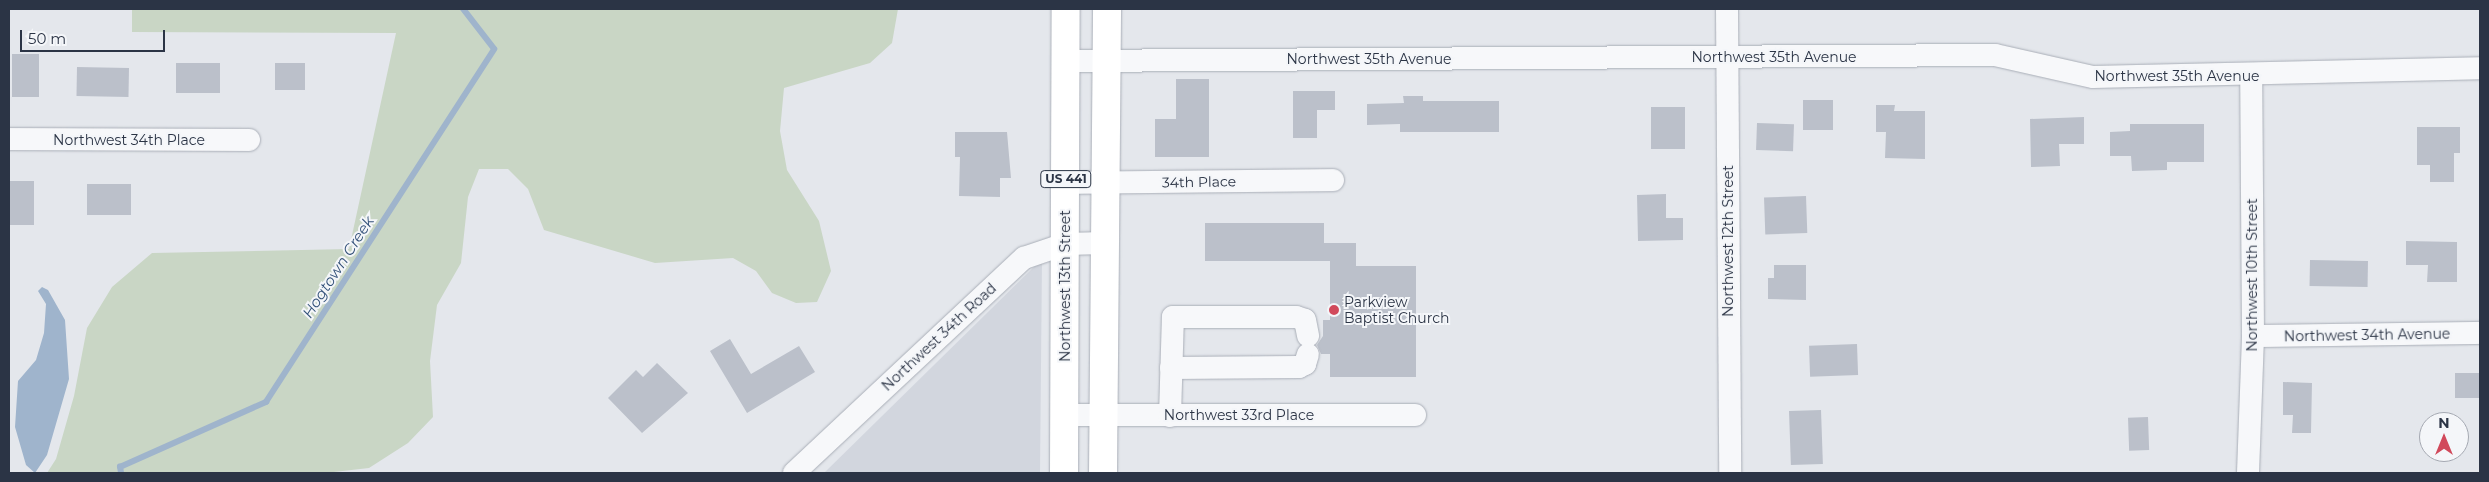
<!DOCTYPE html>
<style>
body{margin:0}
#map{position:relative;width:2489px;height:482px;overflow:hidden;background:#e4e7ec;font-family:Montserrat,sans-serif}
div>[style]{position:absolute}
.built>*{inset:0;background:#d2d6de}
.green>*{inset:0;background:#c9d6c5}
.water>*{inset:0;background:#9fb4cc}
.stream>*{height:5.5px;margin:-2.75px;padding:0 2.75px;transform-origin:2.75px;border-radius:2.75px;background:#9fb4cc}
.building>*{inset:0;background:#bbc0ca;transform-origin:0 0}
.roads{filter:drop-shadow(0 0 1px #a9aeb7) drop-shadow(0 0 1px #a9aeb7)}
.street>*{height:22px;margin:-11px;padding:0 11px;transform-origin:11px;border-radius:11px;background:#f7f8fa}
.primary>*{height:28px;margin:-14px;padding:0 14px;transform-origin:14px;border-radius:14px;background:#fff}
.dots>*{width:14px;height:14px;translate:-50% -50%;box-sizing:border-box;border:2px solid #f4f6f9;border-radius:50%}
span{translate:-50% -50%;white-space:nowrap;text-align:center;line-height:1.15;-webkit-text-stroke:4px #f4f6f9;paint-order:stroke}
.shield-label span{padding:1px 4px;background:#f4f6f9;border:1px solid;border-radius:4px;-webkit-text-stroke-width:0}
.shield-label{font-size:12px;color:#2b3445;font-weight:700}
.street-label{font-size:14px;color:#2b3445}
.poi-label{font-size:14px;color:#2b3445}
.left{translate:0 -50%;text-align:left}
.water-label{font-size:15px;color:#34527a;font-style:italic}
.frame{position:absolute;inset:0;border:10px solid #2b3445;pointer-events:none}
.north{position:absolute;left:2419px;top:412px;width:50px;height:50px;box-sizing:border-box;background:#f4f6f9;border:1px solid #a4a8b1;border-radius:50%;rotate:0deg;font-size:14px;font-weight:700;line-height:20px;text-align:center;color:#2b3445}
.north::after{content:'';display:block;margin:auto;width:18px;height:22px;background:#d1495b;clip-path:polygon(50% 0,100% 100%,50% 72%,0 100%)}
.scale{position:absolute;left:20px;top:30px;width:145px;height:22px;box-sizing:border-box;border:2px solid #2b3445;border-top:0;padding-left:6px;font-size:15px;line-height:18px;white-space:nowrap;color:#2b3445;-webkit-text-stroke:4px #f4f6f9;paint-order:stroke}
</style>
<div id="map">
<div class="built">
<i style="clip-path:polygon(1042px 259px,1040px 473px,824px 473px)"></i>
</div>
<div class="green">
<i style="clip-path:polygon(132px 9px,898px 9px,892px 43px,870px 63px,784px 88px,780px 131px,787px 170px,819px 221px,831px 271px,817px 302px,796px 303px,772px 293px,756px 271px,733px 258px,655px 263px,544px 230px,528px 189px,508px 169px,479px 169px,468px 197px,461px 263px,437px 305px,430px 361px,433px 417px,408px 443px,369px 468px,325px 473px,47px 473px,56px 459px,74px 396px,87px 328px,112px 287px,152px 253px,349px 249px,396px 33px,132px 32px)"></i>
</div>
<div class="water">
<i style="clip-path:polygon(42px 287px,48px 290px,65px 320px,69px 379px,47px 455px,35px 473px,26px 465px,15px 427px,18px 381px,36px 360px,44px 333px,46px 304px,38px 291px)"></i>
</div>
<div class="stream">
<i style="left:121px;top:473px;width:6px;rotate:-99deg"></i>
<i style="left:120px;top:467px;width:160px;rotate:-24deg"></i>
<i style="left:266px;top:402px;width:420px;rotate:-57.1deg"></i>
<i style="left:494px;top:49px;width:51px;rotate:-127.8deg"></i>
</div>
<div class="building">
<i style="left:12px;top:54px;width:27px;height:43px"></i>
<i style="left:176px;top:63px;width:44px;height:30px"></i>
<i style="left:275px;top:63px;width:30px;height:27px"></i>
<i style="left:77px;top:67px;width:52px;height:29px;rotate:1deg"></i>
<i style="clip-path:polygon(1176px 79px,1209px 79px,1209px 157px,1155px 157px,1155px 119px,1176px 119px)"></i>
<i style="clip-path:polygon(1293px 91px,1335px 91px,1335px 110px,1317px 110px,1317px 138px,1293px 138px)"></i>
<i style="clip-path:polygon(1403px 96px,1423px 96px,1423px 101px,1499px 101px,1499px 132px,1400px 132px,1400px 124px,1367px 125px,1367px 104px,1404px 103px)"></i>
<i style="left:1803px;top:100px;width:30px;height:30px"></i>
<i style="clip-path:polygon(1876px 105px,1895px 105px,1894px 111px,1925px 111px,1925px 159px,1885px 158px,1886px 132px,1876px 132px)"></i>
<i style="left:1651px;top:107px;width:34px;height:42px"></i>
<i style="clip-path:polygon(2084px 117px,2084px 144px,2059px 144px,2060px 166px,2031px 167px,2030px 119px)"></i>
<i style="left:1757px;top:123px;width:37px;height:27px;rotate:2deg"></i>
<i style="clip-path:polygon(2130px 124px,2204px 124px,2204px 162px,2167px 162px,2167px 170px,2132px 171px,2131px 156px,2110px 156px,2110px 132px,2130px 131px)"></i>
<i style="clip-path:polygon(2417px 127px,2460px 127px,2460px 153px,2454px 153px,2454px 182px,2430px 182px,2430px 165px,2417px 165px)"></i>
<i style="clip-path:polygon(955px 132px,1007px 132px,1011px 178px,1000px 178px,1000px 197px,959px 196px,960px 157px,955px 157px)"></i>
<i style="left:9px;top:181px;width:25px;height:44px"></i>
<i style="left:87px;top:184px;width:44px;height:31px"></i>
<i style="clip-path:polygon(1666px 194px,1666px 218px,1683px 218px,1683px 240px,1638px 241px,1637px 195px)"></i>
<i style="left:1806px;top:196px;width:37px;height:42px;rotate:88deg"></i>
<i style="clip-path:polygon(1205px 223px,1324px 223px,1324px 243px,1356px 243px,1356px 266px,1416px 266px,1416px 377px,1330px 377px,1330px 354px,1321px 354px,1317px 345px,1323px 336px,1323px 320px,1330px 320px,1330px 261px,1205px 261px)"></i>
<i style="clip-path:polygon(2406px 241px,2457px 242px,2457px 282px,2427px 282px,2428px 265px,2406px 265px)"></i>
<i style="left:2310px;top:260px;width:58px;height:26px;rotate:1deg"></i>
<i style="clip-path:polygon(1774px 265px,1806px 265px,1806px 300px,1768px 299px,1768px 278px,1774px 278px)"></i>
<i style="clip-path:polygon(730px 339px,751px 374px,799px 346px,815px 372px,747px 413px,710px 351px)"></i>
<i style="left:1857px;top:344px;width:31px;height:48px;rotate:88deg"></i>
<i style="clip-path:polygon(657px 363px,688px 393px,642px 433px,608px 398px,636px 370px,643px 377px)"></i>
<i style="left:2455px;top:373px;width:25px;height:25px"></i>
<i style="clip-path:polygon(2283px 382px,2312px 383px,2311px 433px,2292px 433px,2293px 415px,2283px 415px)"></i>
<i style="left:1821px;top:410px;width:54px;height:32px;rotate:88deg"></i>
<i style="left:2148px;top:417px;width:33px;height:20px;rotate:88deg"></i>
</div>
<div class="roads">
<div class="street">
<i style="left:1727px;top:9px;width:464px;rotate:89.6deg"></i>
<i style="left:1066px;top:61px;width:929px;rotate:-0.37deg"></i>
<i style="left:1995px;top:55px;width:100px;rotate:12.7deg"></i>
<i style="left:2093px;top:77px;width:387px;rotate:-1.3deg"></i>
<i style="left:9px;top:139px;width:240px;rotate:0.2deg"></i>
<i style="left:1066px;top:183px;width:267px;rotate:-0.6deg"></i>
<i style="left:2253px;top:336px;width:227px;rotate:-0.8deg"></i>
<i style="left:1171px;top:368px;width:128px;rotate:-0.4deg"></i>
<i style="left:1299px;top:367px;width:7px;rotate:-27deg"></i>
<i style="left:1305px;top:364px;width:10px;rotate:-73deg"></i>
<i style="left:1064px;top:415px;width:351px"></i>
<i style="left:1170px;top:416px;width:99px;rotate:-88.3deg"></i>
<i style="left:1173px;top:317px;width:123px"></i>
<i style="left:1296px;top:317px;width:9px;rotate:18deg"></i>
<i style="left:1305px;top:320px;width:16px;rotate:79deg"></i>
<i style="left:794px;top:473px;width:315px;rotate:-43.1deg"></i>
<i style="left:1024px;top:258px;width:43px;rotate:-18.9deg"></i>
<i style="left:1065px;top:244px;width:40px;rotate:-1.4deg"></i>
<i style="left:2248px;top:473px;width:137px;rotate:-87.9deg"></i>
<i style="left:2253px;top:336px;width:260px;rotate:-90.4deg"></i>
</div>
<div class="primary">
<i style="left:1064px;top:473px;width:464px;rotate:-89.8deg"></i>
<i style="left:1103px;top:473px;width:464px;rotate:-89.5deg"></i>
</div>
</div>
<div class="dots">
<i style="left:1334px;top:310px;background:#d1495b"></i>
</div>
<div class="shield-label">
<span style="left:1066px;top:179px">US 441</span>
</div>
<div class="street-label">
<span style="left:1774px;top:57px">Northwest 35th Avenue</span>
<span style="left:1369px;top:59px">Northwest 35th Avenue</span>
<span style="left:2177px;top:76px">Northwest 35th Avenue</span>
<span style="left:129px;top:140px">Northwest 34th Place</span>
<span style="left:1199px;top:182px;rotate:-1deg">34th Place</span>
<span style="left:1728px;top:241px;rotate:-90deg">Northwest 12th Street</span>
<span style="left:2252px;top:275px;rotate:-90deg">Northwest 10th Street</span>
<span style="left:1065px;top:286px;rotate:-90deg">Northwest 13th Street</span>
<span style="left:2367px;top:335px;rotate:-1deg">Northwest 34th Avenue</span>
<span style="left:939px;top:337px;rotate:-43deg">Northwest 34th Road</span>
<span style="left:1239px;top:415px">Northwest 33rd Place</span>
</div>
<div class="poi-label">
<span class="left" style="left:1344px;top:310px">Parkview<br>Baptist Church</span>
</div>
<div class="water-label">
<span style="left:338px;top:267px;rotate:-57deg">Hogtown Creek</span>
</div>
<div class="frame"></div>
<div class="north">N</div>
<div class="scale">50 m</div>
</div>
